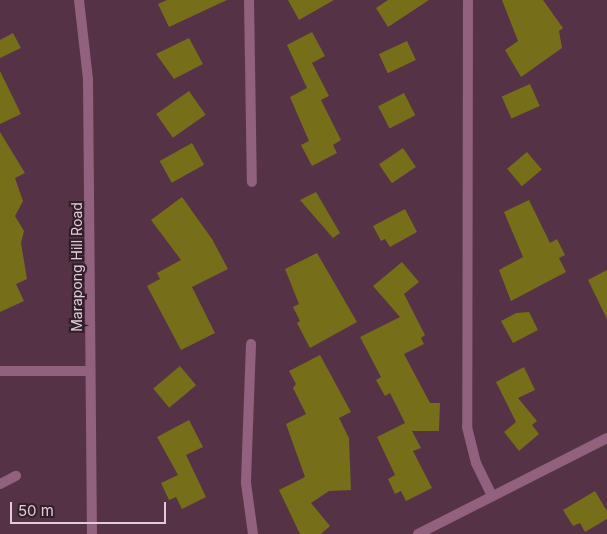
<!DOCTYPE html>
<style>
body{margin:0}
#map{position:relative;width:607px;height:534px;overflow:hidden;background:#563247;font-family:Inter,sans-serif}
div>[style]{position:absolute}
.building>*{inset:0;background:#766e19;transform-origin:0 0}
.lane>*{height:10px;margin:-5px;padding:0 5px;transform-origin:5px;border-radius:5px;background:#91617d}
.street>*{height:10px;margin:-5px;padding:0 5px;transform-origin:5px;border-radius:5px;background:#91617d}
span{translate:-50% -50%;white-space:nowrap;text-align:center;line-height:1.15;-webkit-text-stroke:4.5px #31202a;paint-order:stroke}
.street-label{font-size:14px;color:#e2cbd7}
.scale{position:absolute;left:10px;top:502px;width:156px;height:22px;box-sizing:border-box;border:2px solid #e2cbd7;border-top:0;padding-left:6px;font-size:15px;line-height:18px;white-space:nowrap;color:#e2cbd7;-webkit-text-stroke:4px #31202a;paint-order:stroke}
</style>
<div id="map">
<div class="building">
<i style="clip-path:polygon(167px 0,227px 0,169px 27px,158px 4px)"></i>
<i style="clip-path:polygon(288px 0,334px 0,299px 20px)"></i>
<i style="clip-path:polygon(388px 0,429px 0,388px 27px,376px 8px)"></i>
<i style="clip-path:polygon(502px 0,543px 0,563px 28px,559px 31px,562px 48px,521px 77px,505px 50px,518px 41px)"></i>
<i style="clip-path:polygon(312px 32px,325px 56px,312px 63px,329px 96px,321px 100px,341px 140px,333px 145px,337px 153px,312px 166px,301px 145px,309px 141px,290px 97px,307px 88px,287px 45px)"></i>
<i style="clip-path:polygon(13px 33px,21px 48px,0 58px,0 40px)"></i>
<i style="clip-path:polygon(189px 38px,203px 64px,174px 79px,156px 54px)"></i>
<i style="left:407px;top:41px;width:21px;height:31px;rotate:65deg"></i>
<i style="clip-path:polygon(0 71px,21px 114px,0 124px)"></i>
<i style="left:530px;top:84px;width:24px;height:31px;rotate:66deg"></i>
<i style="left:189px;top:91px;width:29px;height:40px;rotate:55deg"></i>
<i style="left:404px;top:93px;width:25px;height:29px;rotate:63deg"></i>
<i style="clip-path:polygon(0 132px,25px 173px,15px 178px,23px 201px,15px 216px,24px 231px,21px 243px,27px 279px,16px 284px,24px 301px,0 312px)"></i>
<i style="left:192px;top:143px;width:25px;height:37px;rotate:61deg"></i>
<i style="left:403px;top:148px;width:23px;height:29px;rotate:56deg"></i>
<i style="left:527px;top:152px;width:23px;height:26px;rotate:50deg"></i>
<i style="clip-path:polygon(316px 192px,340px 233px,333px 238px,300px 200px)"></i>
<i style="clip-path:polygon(182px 197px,212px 239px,228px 269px,192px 287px,215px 333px,181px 350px,147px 286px,160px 279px,157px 273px,181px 260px,151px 220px)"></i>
<i style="clip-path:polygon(529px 200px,550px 243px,557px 239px,565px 255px,559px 258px,566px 272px,511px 301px,499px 270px,523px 257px,504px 212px)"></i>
<i style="clip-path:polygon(405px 209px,417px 232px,390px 247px,385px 239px,381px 241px,373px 226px)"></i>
<i style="clip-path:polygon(317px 253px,357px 322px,310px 348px,297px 323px,300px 321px,293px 307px,299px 304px,285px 269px)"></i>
<i style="clip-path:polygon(402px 262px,419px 282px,404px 294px,425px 335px,421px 338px,424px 344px,404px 354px,430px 403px,440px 403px,439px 431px,412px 431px,421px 448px,413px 451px,432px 488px,406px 501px,401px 491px,395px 494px,388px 479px,395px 475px,377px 437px,405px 423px,390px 393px,385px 396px,376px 380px,381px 377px,360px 337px,400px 317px,373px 286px)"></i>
<i style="clip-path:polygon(607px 270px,607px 319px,588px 280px)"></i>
<i style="clip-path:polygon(529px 312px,538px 330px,513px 343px,501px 321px,516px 313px)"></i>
<i style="clip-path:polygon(320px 355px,351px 412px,339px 418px,349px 438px,351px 490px,329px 491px,311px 503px,330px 526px,321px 534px,300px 534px,279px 490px,305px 477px,286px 424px,306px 414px,293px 388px,296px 384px,289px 371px)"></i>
<i style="left:180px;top:366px;width:25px;height:35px;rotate:50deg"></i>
<i style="clip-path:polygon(524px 367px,535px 390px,518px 398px,537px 421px,532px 425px,539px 434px,519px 451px,504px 432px,516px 422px,496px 382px)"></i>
<i style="clip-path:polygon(189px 420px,203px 447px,186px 455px,206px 497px,182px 509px,176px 497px,169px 500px,161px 483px,178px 475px,157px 437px)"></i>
<i style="clip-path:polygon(595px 491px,607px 511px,607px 519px,585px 532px,580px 523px,573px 526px,563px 510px)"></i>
</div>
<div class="lane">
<i style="left:0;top:484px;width:18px;rotate:-27deg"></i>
</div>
<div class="street">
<i style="left:79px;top:0;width:80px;rotate:83.5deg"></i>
<i style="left:88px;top:79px;width:455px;rotate:89.5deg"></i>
<i style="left:249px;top:0;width:182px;rotate:89.1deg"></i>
<i style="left:468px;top:0;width:427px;rotate:90.1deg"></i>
<i style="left:467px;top:427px;width:37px;rotate:76deg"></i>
<i style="left:476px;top:463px;width:37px;rotate:64deg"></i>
<i style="left:251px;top:344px;width:139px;rotate:92.1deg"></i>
<i style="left:246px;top:483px;width:51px;rotate:82.2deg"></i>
<i style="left:0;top:371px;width:90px"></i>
<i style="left:418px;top:534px;width:212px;rotate:-26.9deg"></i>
</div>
<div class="street-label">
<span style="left:77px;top:267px;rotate:-90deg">Marapong Hill Road</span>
</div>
<div class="scale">50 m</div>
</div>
